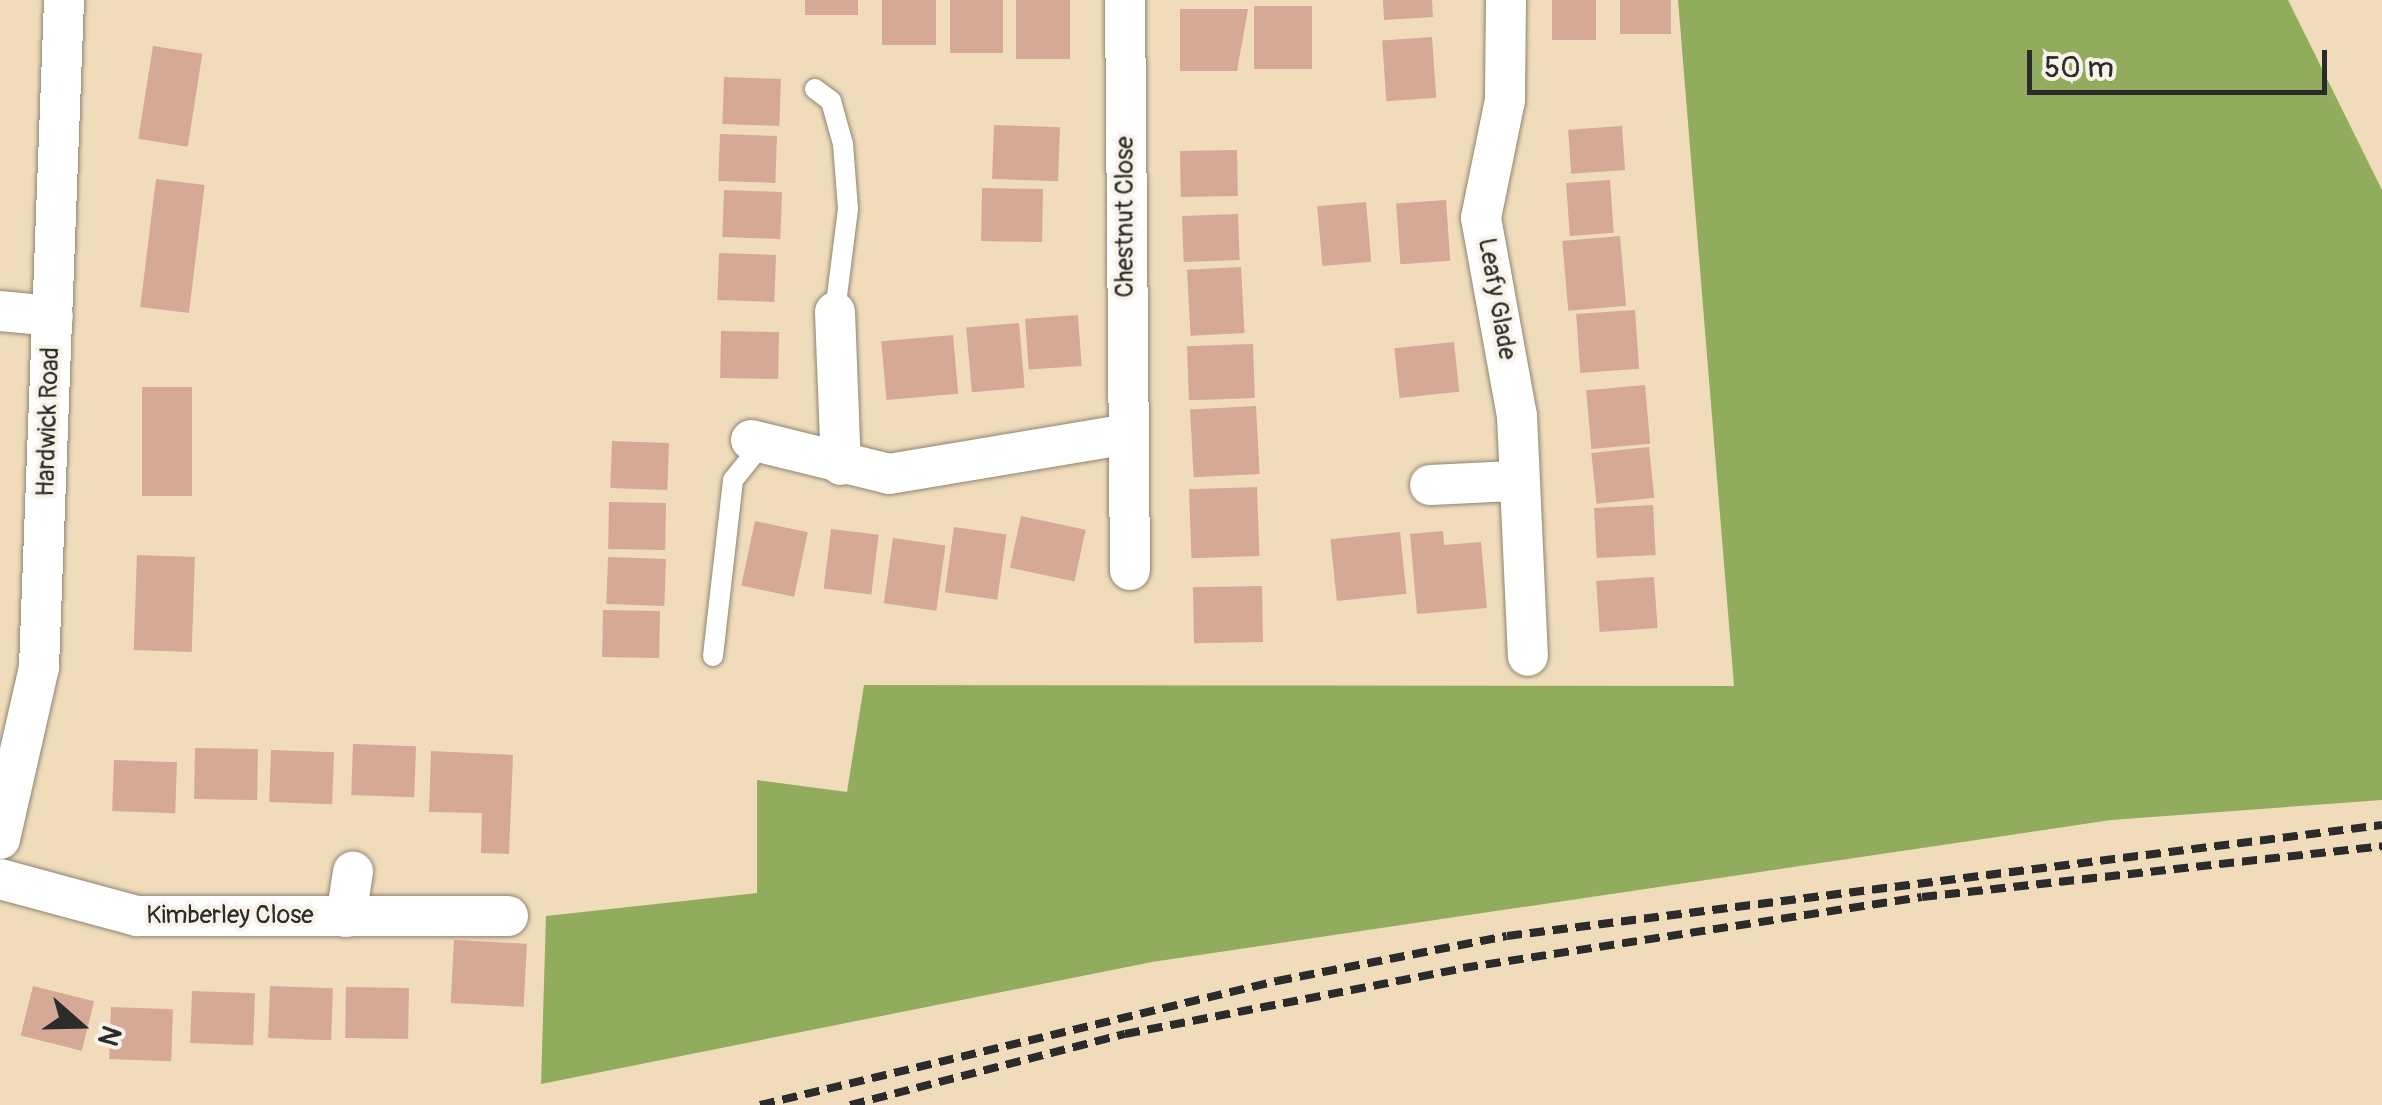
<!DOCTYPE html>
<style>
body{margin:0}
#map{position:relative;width:2382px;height:1105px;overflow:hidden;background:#f0dcbb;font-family:Pangolin,sans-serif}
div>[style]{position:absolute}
.forest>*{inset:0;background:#92ac5d}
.building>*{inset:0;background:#d6a896;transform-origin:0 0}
.roads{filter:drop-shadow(0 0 2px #8e8473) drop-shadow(0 0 2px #8e8473)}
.service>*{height:20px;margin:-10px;padding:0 10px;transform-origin:10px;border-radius:10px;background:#fff}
.minor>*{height:40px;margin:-20px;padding:0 20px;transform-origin:20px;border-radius:20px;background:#fff}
.rail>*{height:8px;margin-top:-4px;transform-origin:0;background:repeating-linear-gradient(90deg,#2b2b2b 0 15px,transparent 0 23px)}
span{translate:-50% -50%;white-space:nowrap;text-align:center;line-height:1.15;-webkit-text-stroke:8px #f7f3e8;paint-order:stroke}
.street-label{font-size:25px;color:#2b2b2b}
.north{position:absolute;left:30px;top:975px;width:100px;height:100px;-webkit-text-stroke:8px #f7f3e8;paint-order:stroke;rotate:110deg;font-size:28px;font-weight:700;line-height:40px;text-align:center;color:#2b2b2b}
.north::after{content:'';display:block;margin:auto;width:35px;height:45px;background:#2b2b2b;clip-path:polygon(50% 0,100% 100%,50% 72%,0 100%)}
.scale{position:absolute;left:2027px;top:50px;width:300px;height:45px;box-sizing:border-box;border:5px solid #2b2b2b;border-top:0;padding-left:12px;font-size:30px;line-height:35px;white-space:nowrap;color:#2b2b2b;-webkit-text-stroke:8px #f7f3e8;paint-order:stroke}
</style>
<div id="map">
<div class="forest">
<i style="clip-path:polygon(1678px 0,2288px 0,2382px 190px,2382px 800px,2111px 820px,1152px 962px,541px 1084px,546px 916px,757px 893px,757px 780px,847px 792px,864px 685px,1734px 686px)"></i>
</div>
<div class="building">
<i style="left:805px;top:0;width:53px;height:15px"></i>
<i style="left:882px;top:0;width:54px;height:45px"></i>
<i style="left:950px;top:0;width:53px;height:53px"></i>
<i style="left:1016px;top:0;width:54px;height:59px"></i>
<i style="clip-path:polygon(1383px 0,1432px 0,1433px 17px,1384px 20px)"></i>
<i style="left:1552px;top:0;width:44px;height:40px"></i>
<i style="left:1620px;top:0;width:51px;height:34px"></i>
<i style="left:1254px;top:6px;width:58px;height:63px"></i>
<i style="clip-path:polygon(1180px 9px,1248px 9px,1237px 71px,1180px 71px)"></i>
<i style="left:1432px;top:37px;width:61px;height:50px;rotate:86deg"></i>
<i style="left:153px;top:46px;width:50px;height:94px;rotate:9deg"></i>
<i style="left:724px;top:77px;width:57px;height:47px;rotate:2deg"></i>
<i style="left:994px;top:125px;width:66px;height:54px;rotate:2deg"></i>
<i style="left:1622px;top:126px;width:44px;height:54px;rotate:86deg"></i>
<i style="left:720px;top:134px;width:57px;height:47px;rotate:2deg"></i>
<i style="left:1237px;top:150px;width:46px;height:57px;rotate:89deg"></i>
<i style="left:156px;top:179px;width:49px;height:129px;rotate:7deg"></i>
<i style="left:1610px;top:180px;width:53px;height:44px;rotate:86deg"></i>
<i style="left:982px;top:188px;width:61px;height:53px;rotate:1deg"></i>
<i style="left:724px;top:190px;width:58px;height:47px;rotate:2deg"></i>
<i style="left:1446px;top:200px;width:61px;height:50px;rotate:86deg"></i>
<i style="left:1366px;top:202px;width:60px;height:49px;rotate:85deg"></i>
<i style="left:1238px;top:214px;width:46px;height:56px;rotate:88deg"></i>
<i style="left:1620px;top:236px;width:70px;height:58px;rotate:85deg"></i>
<i style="left:719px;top:253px;width:57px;height:47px;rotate:2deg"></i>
<i style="left:1241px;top:267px;width:66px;height:54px;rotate:87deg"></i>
<i style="left:1635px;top:310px;width:59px;height:59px;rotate:86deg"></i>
<i style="left:1078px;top:315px;width:51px;height:53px;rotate:86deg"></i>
<i style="left:1019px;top:323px;width:65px;height:53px;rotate:85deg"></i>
<i style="left:721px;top:331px;width:58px;height:47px;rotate:1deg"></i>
<i style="left:953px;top:335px;width:59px;height:72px;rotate:85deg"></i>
<i style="left:1454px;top:342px;width:50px;height:60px;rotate:84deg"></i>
<i style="left:1253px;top:344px;width:54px;height:66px;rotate:88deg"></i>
<i style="left:1645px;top:385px;width:59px;height:59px;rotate:85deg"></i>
<i style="left:142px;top:387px;width:50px;height:109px"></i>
<i style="left:1256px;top:406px;width:68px;height:66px;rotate:87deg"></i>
<i style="left:612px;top:441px;width:57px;height:47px;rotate:2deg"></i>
<i style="left:1649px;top:447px;width:51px;height:58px;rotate:84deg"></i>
<i style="left:1257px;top:487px;width:69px;height:68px;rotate:88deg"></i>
<i style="left:609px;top:502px;width:57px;height:47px;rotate:1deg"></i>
<i style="left:1653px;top:505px;width:50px;height:59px;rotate:87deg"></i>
<i style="left:1021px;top:516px;width:66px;height:53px;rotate:12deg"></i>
<i style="left:755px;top:521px;width:54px;height:66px;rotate:12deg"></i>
<i style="left:954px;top:527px;width:53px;height:66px;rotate:8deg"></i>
<i style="left:831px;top:529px;width:48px;height:60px;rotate:7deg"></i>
<i style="clip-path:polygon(1443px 531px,1444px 545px,1481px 542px,1487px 608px,1417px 614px,1410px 534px)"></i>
<i style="left:1400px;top:532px;width:62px;height:70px;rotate:84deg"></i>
<i style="left:893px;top:538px;width:53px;height:66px;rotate:8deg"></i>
<i style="left:137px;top:555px;width:58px;height:95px;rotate:2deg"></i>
<i style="left:608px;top:557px;width:58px;height:47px;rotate:2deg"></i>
<i style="left:1654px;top:577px;width:51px;height:58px;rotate:86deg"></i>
<i style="left:1262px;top:586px;width:56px;height:69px;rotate:89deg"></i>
<i style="left:603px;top:610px;width:57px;height:47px;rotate:1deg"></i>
<i style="left:353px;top:744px;width:63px;height:51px;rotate:2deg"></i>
<i style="left:195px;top:748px;width:63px;height:51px;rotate:1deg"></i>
<i style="left:271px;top:750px;width:63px;height:52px;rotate:2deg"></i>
<i style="clip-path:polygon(431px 751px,513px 755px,509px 854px,481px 853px,482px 813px,429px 812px)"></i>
<i style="left:114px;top:760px;width:63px;height:51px;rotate:2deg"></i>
<i style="left:454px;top:940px;width:73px;height:63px;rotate:3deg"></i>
<i style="left:33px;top:986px;width:63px;height:51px;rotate:14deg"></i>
<i style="left:270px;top:986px;width:63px;height:52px;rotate:2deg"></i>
<i style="left:346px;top:987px;width:63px;height:51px;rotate:1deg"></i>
<i style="left:192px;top:991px;width:63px;height:52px;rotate:2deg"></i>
<i style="left:111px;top:1007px;width:62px;height:52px;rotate:2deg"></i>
</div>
<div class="roads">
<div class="service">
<i style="left:815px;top:89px;width:20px;rotate:37deg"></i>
<i style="left:831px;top:101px;width:45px;rotate:74.4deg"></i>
<i style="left:843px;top:144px;width:65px;rotate:85.6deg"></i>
<i style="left:848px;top:209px;width:104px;rotate:97.2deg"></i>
<i style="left:713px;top:656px;width:177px;rotate:-83.5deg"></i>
<i style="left:733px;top:480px;width:46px;rotate:-51.1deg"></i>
</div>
<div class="minor">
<i style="left:1125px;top:0;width:570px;rotate:89.5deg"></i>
<i style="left:1506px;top:0;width:100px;rotate:90.6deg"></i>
<i style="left:1505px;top:100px;width:120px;rotate:101.5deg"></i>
<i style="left:1481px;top:218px;width:201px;rotate:79.7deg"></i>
<i style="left:1517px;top:416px;width:240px;rotate:87.4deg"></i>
<i style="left:0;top:311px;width:53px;rotate:5.4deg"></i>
<i style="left:835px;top:312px;width:153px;rotate:87.8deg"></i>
<i style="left:751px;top:440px;width:142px;rotate:13.8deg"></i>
<i style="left:889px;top:474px;width:241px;rotate:-9.5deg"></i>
<i style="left:1430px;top:485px;width:84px;rotate:-2.7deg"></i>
<i style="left:0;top:839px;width:176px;rotate:-77.2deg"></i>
<i style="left:39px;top:667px;width:667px;rotate:-87.85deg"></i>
<i style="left:0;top:879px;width:142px;rotate:15.1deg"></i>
<i style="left:137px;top:916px;width:371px"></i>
<i style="left:346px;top:917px;width:46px;rotate:-81.2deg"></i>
</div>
</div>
<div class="rail">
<i style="left:760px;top:1105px;width:532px;rotate:-13.49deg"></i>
<i style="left:1277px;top:981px;width:234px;rotate:-11.1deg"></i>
<i style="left:1507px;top:936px;width:882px;rotate:-7.23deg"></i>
<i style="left:850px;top:1105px;width:284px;rotate:-14.5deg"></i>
<i style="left:1125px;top:1034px;width:344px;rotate:-11deg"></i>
<i style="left:1463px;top:968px;width:464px;rotate:-8.8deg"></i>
<i style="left:1922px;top:897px;width:463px;rotate:-6.3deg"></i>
</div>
<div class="street-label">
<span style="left:1126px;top:217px;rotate:-90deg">Chestnut Close</span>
<span style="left:1496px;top:299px;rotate:80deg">Leafy Glade</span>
<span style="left:49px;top:422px;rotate:-88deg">Hardwick Road</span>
<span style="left:230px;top:916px">Kimberley Close</span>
</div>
<div class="north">N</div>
<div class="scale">50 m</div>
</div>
